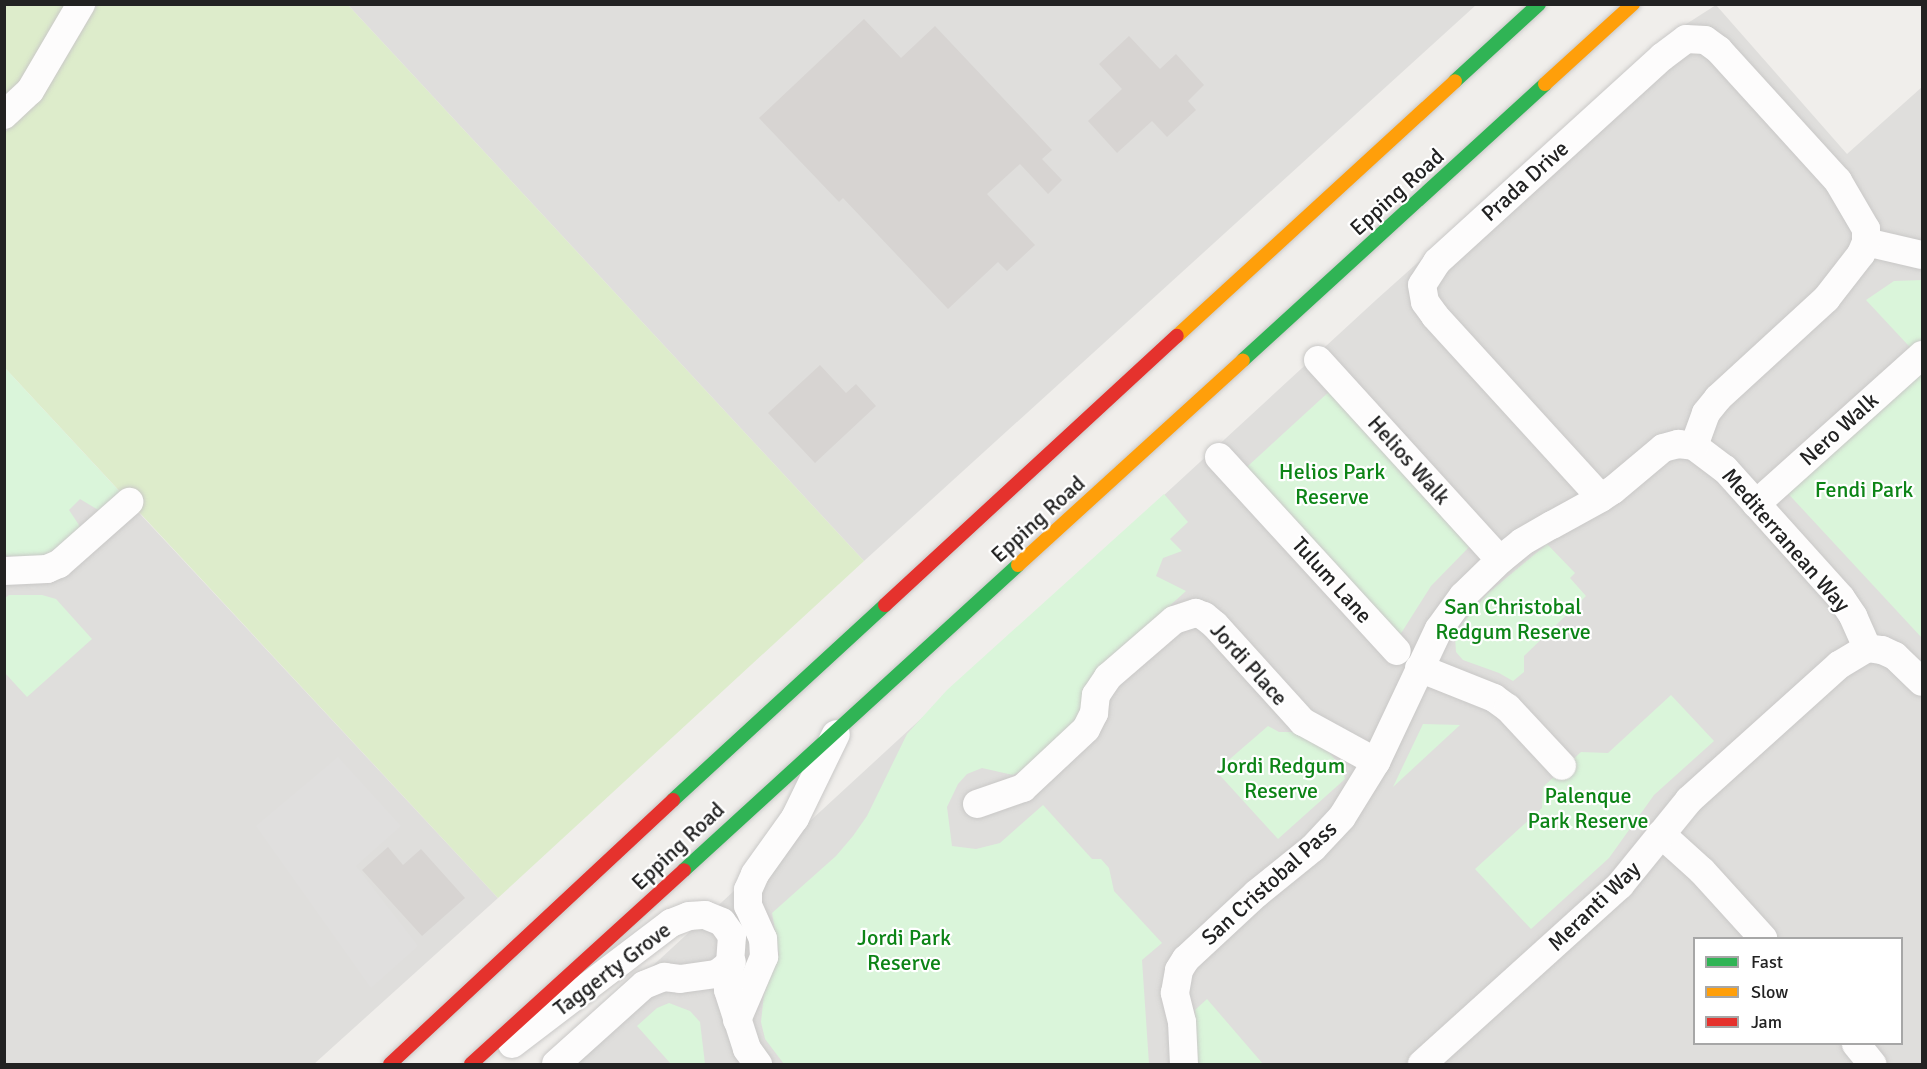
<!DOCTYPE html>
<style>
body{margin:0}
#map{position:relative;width:1927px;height:1069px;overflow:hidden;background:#f0eeeb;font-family:Signika,sans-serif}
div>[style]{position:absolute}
.residential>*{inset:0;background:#dfdedc}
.grass>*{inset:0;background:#ddeccb}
.park>*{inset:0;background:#daf5da}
.parking>*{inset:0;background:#e0dfde}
.building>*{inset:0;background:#d7d4d2}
.roads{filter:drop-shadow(0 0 2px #c9c8c7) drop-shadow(0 0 2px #c9c8c7)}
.street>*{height:28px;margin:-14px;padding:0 14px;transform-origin:14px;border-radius:14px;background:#fdfcfc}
.fast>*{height:14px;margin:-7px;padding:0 7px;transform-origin:7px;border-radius:7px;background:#30b455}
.slow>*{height:14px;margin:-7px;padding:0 7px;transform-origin:7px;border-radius:7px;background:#ff9f0a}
.jam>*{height:14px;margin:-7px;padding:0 7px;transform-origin:7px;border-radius:7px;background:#e5322d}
span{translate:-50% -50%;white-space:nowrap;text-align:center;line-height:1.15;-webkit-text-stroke:4.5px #fff;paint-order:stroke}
.street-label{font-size:22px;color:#222}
.park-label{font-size:22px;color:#0c8416}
.frame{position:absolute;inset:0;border:6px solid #222;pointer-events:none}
.legend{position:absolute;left:1693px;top:937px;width:210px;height:108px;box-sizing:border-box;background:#fff;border:2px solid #a7a7a7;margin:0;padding:8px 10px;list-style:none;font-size:18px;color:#222}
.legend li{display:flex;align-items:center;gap:12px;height:30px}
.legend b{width:30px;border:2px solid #a7a7a7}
</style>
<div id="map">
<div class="residential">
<i style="clip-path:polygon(348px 5px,1476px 5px,864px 561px)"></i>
<i style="clip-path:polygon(evenodd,1716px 5px,1847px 154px,1922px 87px,1922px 1064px,546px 1064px,1376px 300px,1680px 28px,1716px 5px,1694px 938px,1902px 938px,1902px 1044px,1694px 1044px,1694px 938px)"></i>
<i style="clip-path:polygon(4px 368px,498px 898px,314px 1064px,5px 1064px)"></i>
</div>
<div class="grass">
<i style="clip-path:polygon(5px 5px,66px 5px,20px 82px,5px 98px)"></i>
<i style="clip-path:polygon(97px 5px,348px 5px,864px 561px,498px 898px,5px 368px,4px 133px,42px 97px)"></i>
</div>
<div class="park">
<i style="clip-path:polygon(1922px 280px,1922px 638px,1782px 487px,1921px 359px,1866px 300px,1894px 281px)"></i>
<i style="clip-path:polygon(5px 368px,120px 492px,100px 511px,80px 499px,69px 510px,81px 528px,43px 558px,5px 556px)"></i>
<i style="clip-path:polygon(1332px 389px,1472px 544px,1431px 586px,1393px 646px,1237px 476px)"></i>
<i style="clip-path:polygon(1164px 494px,1188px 522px,1170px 539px,1182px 551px,1163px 558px,1156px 576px,1186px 591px,1102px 667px,1073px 727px,1027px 768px,1013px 775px,982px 768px,967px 774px,958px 784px,947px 807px,952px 846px,976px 849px,1000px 843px,1043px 805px,1092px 859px,1101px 859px,1109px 868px,1114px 891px,1162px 943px,1142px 960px,1149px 1064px,784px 1064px,765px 1039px,761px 1022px,764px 994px,779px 954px,772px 913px,836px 856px,853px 836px,867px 816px,907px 734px,947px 690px)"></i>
<i style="clip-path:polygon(1547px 544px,1575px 573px,1570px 578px,1586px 596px,1524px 656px,1524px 672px,1513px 681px,1499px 673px,1463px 660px,1456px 652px,1455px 636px,1466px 619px,1487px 594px)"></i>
<i style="clip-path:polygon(9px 595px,42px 595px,56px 599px,92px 639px,27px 697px,5px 673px,5px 598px)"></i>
<i style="clip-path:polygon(1671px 695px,1714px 741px,1654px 795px,1609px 858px,1531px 929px,1475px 869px,1542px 808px,1543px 787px,1581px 752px,1608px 753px)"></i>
<i style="clip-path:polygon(1423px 724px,1460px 725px,1393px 787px)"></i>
<i style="clip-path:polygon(1268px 726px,1279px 732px,1296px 732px,1329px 752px,1343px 770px,1345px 779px,1278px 839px,1216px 771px)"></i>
<i style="clip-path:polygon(1207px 999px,1263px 1064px,1197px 1064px,1195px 1010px)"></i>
<i style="clip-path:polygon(669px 1003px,690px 1011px,700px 1022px,705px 1064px,671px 1064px,637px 1026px,657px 1008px)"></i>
</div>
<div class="parking">
<i style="clip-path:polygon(338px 757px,401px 826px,356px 866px,418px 946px,371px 988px,256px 826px)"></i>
</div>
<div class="building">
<i style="clip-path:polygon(864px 19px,901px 58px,935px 26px,1052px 150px,1042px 159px,1062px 180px,1048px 194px,1020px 164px,987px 194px,1035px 245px,1007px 271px,998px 262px,948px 309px,843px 198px,839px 202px,759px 118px)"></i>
<i style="clip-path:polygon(1129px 36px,1160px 69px,1176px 54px,1204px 85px,1188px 101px,1196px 110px,1167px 137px,1152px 121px,1117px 153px,1088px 121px,1122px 89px,1099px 64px)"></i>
<i style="clip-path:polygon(820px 365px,846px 393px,856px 384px,876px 406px,815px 463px,768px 413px)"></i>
<i style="clip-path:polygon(388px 847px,403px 865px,421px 849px,465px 898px,422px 936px,362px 870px)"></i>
</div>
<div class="roads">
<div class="street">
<i style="left:4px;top:115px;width:35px;rotate:-43deg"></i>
<i style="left:30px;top:91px;width:101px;rotate:-59.6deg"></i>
<i style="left:1866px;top:242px;width:57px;rotate:13.1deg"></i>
<i style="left:1318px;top:360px;width:270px;rotate:47.7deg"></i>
<i style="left:1694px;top:446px;width:39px;rotate:37deg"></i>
<i style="left:1725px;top:469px;width:173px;rotate:48deg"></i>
<i style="left:1841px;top:598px;width:22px;rotate:56deg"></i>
<i style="left:1853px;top:616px;width:35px;rotate:66deg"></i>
<i style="left:1867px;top:648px;width:15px;rotate:8deg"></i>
<i style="left:1882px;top:650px;width:14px;rotate:25deg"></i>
<i style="left:1895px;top:656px;width:37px;rotate:44deg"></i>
<i style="left:1219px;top:457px;width:263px;rotate:47.5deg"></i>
<i style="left:1756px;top:504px;width:223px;rotate:-41.9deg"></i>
<i style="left:4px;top:571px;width:43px;rotate:-2.7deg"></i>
<i style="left:47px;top:569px;width:13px;rotate:-23deg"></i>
<i style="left:59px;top:564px;width:94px;rotate:-41.5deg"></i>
<i style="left:1419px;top:668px;width:81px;rotate:21.8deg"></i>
<i style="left:1494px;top:698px;width:17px;rotate:36deg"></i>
<i style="left:1508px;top:708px;width:79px;rotate:47deg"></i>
<i style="left:977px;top:804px;width:49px;rotate:-19.2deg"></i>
<i style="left:1023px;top:788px;width:86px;rotate:-43.1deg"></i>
<i style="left:1086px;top:729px;width:18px;rotate:-63deg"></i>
<i style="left:1094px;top:713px;width:18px;rotate:-84deg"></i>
<i style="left:1096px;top:695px;width:22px;rotate:-56deg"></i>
<i style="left:1108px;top:677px;width:87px;rotate:-40.8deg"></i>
<i style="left:1174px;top:620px;width:23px;rotate:-18deg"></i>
<i style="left:1196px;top:613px;width:9px;rotate:21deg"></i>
<i style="left:1204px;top:616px;width:14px;rotate:39deg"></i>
<i style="left:1215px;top:625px;width:131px;rotate:47.8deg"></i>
<i style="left:1303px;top:722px;width:83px;rotate:28.7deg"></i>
<i style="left:1661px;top:834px;width:55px;rotate:42.1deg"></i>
<i style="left:1702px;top:871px;width:91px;rotate:47.7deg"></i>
<i style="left:737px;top:1020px;width:69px;rotate:-66.8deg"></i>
<i style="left:764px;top:957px;width:18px;rotate:-93deg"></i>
<i style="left:763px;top:939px;width:36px;rotate:-114deg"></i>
<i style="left:748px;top:906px;width:16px;rotate:-90deg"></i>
<i style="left:748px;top:890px;width:17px;rotate:-66deg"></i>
<i style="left:755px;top:874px;width:69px;rotate:-54.5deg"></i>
<i style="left:795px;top:818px;width:93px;rotate:-64deg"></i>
<i style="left:512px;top:1044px;width:200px;rotate:-37.3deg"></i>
<i style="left:671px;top:923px;width:19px;rotate:-21deg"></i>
<i style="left:689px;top:916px;width:16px;rotate:-4deg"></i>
<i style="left:705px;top:915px;width:18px;rotate:22deg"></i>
<i style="left:722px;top:922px;width:17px;rotate:54deg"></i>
<i style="left:732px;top:936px;width:54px;rotate:94.2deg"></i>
<i style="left:728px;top:990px;width:62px;rotate:72.1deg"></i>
<i style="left:747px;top:1049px;width:19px;rotate:54deg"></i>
<i style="left:1856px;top:1044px;width:26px;rotate:51deg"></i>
<i style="left:556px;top:1064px;width:118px;rotate:-41.9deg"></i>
<i style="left:644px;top:985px;width:22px;rotate:-22deg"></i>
<i style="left:664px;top:977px;width:16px;rotate:7deg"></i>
<i style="left:680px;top:979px;width:37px;rotate:-8deg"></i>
<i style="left:717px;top:974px;width:19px;rotate:-39deg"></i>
<i style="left:1184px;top:1064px;width:42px;rotate:-92.7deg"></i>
<i style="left:1182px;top:1022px;width:30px;rotate:-104deg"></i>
<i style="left:1175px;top:993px;width:23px;rotate:-80deg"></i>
<i style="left:1179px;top:970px;width:13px;rotate:-58deg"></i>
<i style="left:1186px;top:959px;width:96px;rotate:-42.9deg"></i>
<i style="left:1256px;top:894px;width:73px;rotate:-38.9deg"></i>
<i style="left:1313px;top:848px;width:42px;rotate:-46.9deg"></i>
<i style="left:1342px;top:817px;width:65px;rotate:-58.3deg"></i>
<i style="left:1376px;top:762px;width:147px;rotate:-64.7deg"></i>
<i style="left:1439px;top:629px;width:41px;rotate:-54deg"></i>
<i style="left:1463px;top:596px;width:52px;rotate:-44.2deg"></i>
<i style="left:1500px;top:560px;width:28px;rotate:-39deg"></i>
<i style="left:1522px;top:542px;width:34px;rotate:-30deg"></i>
<i style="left:1552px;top:525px;width:56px;rotate:-28.9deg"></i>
<i style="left:1601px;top:498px;width:14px;rotate:-34deg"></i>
<i style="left:1613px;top:490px;width:65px;rotate:-40deg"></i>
<i style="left:1663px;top:448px;width:16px;rotate:-15deg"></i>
<i style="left:1678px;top:444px;width:16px;rotate:7deg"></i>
<i style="left:1694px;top:446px;width:35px;rotate:-70deg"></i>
<i style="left:1706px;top:413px;width:19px;rotate:-51deg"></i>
<i style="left:1718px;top:398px;width:147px;rotate:-42.5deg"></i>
<i style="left:1826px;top:299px;width:57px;rotate:-52.1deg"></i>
<i style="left:1861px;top:254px;width:13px;rotate:-67deg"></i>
<i style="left:1866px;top:242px;width:13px;rotate:-90deg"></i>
<i style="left:1866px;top:229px;width:56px;rotate:-120.3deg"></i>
<i style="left:1838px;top:181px;width:177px;rotate:-132.3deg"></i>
<i style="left:1719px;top:50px;width:17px;rotate:-144deg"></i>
<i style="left:1705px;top:40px;width:19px;rotate:-177deg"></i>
<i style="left:1686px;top:39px;width:30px;rotate:143deg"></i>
<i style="left:1662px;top:57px;width:304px;rotate:137.7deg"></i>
<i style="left:1437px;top:262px;width:27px;rotate:123deg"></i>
<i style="left:1422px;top:285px;width:17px;rotate:80deg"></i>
<i style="left:1425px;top:302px;width:17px;rotate:54deg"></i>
<i style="left:1435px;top:316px;width:246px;rotate:47.6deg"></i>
<i style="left:1422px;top:1064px;width:267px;rotate:-42.1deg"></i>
<i style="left:1620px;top:885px;width:109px;rotate:-50.9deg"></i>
<i style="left:1689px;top:800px;width:202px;rotate:-42deg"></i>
<i style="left:1839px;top:665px;width:33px;rotate:-31deg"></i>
</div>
<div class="fast">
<i style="left:1455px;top:81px;width:114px;rotate:-42.5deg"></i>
<i style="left:1243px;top:360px;width:409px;rotate:-42.4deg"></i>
<i style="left:673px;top:800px;width:288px;rotate:-42.6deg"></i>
<i style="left:684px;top:870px;width:452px;rotate:-42.4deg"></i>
</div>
<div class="slow">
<i style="left:1545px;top:84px;width:119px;rotate:-42.3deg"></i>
<i style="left:1177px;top:336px;width:377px;rotate:-42.5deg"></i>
<i style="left:1018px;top:565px;width:304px;rotate:-42.3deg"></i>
</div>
<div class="jam">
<i style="left:885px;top:605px;width:397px;rotate:-42.7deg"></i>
<i style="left:390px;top:1064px;width:387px;rotate:-43deg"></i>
<i style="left:471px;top:1064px;width:288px;rotate:-42.3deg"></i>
</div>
</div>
<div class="street-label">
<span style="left:1525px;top:181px;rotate:-42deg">Prada Drive</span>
<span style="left:1397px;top:192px;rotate:-42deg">Epping Road</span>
<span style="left:1839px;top:429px;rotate:-42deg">Nero Walk</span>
<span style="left:1409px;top:460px;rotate:48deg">Helios Walk</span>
<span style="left:1038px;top:519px;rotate:-42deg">Epping Road</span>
<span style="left:1786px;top:540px;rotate:49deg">Mediterranean Way</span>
<span style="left:1332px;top:580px;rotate:48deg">Tulum Lane</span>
<span style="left:1249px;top:664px;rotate:48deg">Jordi Place</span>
<span style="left:678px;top:846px;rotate:-43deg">Epping Road</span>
<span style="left:1269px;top:883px;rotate:-42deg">San Cristobal Pass</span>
<span style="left:1594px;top:906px;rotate:-44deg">Meranti Way</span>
<span style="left:612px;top:969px;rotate:-37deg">Taggerty Grove</span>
</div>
<div class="park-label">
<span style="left:1332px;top:484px">Helios Park<br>Reserve</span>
<span style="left:1864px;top:490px">Fendi Park</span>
<span style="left:1513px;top:619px">San Christobal<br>Redgum Reserve</span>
<span style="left:1281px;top:778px">Jordi Redgum<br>Reserve</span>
<span style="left:1588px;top:808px">Palenque<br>Park Reserve</span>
<span style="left:904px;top:950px">Jordi Park<br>Reserve</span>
</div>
<div class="frame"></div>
<ul class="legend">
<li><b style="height:8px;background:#30b455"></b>Fast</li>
<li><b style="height:8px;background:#ff9f0a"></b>Slow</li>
<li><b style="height:8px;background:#e5322d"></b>Jam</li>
</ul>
</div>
